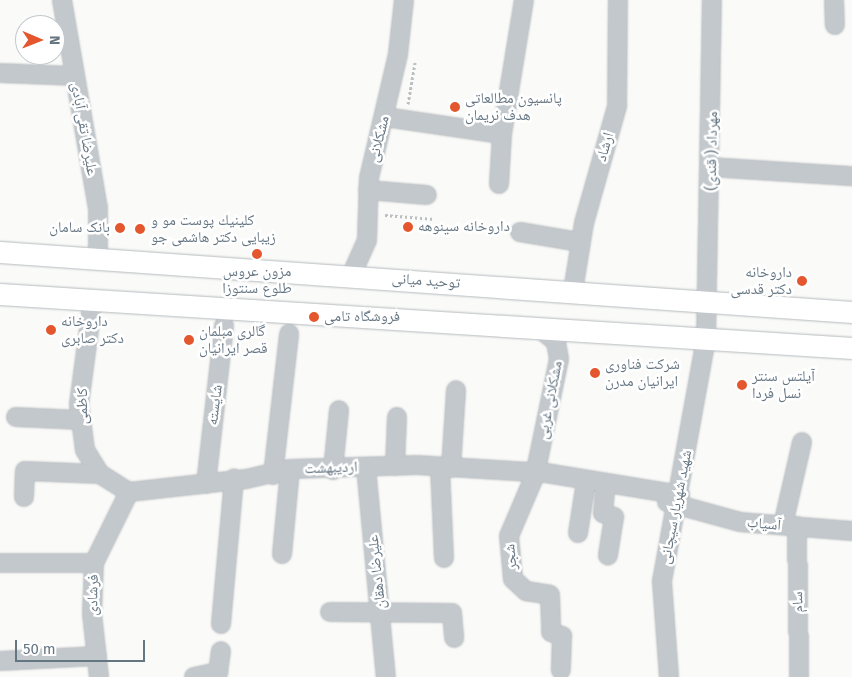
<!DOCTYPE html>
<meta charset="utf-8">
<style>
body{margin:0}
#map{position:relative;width:852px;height:677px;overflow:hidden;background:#fafaf8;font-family:"Fira Sans","Noto Naskh Arabic",sans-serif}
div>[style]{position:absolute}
.path>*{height:3px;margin-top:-1.5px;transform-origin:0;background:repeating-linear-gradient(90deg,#bbbfc2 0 2.5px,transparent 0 5px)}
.roads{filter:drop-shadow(0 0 1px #b5babe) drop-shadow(0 0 1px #b5babe)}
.minor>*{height:18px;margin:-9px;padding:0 9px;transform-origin:9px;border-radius:9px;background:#c3c8cc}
.major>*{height:21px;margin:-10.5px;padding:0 10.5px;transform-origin:10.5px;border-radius:10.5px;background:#fff}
.dots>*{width:14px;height:14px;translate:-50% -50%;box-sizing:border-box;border:2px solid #fff;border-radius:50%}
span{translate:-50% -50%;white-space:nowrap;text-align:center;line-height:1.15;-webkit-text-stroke:5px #fff;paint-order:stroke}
.poi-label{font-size:15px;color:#657683}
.left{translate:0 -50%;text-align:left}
.right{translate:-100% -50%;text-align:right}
.street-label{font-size:15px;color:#657683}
.north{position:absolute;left:15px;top:15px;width:50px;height:50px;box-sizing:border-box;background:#fff;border:1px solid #c1c8cd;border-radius:50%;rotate:91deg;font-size:14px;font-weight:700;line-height:20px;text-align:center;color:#657683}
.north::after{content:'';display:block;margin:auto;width:18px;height:22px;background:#e4572e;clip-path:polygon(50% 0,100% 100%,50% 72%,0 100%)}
.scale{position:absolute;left:15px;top:640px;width:130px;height:22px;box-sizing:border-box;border:2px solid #657683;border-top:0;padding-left:6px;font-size:15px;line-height:18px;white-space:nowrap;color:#657683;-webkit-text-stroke:4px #fff;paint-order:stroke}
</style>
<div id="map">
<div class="path">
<i style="left:408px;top:104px;width:42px;rotate:-80.3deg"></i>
<i style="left:385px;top:215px;width:49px;rotate:4.7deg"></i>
</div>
<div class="roads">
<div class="minor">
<i style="left:62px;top:0;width:211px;rotate:80.2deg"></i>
<i style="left:98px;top:208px;width:50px;rotate:90deg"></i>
<i style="left:834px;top:0;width:25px;rotate:88deg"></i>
<i style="left:0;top:73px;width:75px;rotate:2.3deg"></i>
<i style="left:385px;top:117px;width:118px;rotate:8.3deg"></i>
<i style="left:711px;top:167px;width:141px;rotate:3.7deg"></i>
<i style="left:499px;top:184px;width:50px;rotate:-86.6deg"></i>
<i style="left:502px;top:134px;width:136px;rotate:-80.7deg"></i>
<i style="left:368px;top:190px;width:59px;rotate:4.8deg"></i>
<i style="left:520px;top:232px;width:61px;rotate:9.5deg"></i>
<i style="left:351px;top:276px;width:39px;rotate:-66deg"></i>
<i style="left:367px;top:240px;width:62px;rotate:-88.2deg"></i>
<i style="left:369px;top:178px;width:127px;rotate:-76.8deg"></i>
<i style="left:398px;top:54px;width:54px;rotate:-83.7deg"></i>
<i style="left:573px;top:291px;width:69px;rotate:-80.8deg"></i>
<i style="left:584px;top:223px;width:122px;rotate:-74.2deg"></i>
<i style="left:617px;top:106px;width:106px;rotate:-89.5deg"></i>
<i style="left:93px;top:299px;width:106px;rotate:97.6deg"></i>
<i style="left:79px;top:404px;width:46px;rotate:82.6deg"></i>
<i style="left:85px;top:450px;width:28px;rotate:58deg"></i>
<i style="left:100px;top:474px;width:34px;rotate:32deg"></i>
<i style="left:543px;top:331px;width:17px;rotate:40deg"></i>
<i style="left:556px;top:342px;width:17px;rotate:80deg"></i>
<i style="left:559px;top:359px;width:118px;rotate:101.7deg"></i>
<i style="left:535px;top:475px;width:66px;rotate:113.1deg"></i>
<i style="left:509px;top:536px;width:43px;rotate:84.7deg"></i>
<i style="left:513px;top:579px;width:18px;rotate:43deg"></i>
<i style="left:526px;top:591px;width:24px;rotate:9deg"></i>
<i style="left:550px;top:595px;width:37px;rotate:88deg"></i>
<i style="left:551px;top:632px;width:12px;rotate:20deg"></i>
<i style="left:562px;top:636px;width:34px;rotate:92deg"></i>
<i style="left:16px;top:417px;width:65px;rotate:2.6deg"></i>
<i style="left:395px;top:466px;width:49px;rotate:-87.7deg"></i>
<i style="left:366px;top:467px;width:211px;rotate:84.6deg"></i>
<i style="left:440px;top:467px;width:91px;rotate:87.5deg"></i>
<i style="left:451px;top:468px;width:78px;rotate:-86.3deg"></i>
<i style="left:333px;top:470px;width:60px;rotate:-84.3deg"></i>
<i style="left:273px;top:475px;width:142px;rotate:-83.5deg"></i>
<i style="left:206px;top:484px;width:159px;rotate:-83.5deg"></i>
<i style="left:605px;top:491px;width:22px;rotate:95deg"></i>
<i style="left:603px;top:513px;width:12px;rotate:20deg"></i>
<i style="left:614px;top:517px;width:39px;rotate:99deg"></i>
<i style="left:129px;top:492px;width:118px;rotate:-6.3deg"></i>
<i style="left:246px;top:479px;width:45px;rotate:-12.8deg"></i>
<i style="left:290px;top:469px;width:127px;rotate:-1.8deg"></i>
<i style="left:417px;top:465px;width:129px;rotate:3.5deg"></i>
<i style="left:546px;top:473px;width:136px;rotate:9.3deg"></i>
<i style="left:24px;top:497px;width:26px;rotate:-88deg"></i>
<i style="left:25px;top:471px;width:75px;rotate:2.3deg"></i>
<i style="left:667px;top:502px;width:76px;rotate:15.3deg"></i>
<i style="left:740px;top:522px;width:112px;rotate:4.6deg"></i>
<i style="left:783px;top:525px;width:85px;rotate:-77.1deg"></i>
<i style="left:797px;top:526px;width:151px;rotate:89.2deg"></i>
<i style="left:578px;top:533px;width:46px;rotate:-81.2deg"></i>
<i style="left:282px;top:554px;width:85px;rotate:-84.6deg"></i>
<i style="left:0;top:563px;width:94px"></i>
<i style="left:330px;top:612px;width:122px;rotate:0.5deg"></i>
<i style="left:452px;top:613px;width:25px;rotate:85deg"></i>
<i style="left:221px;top:624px;width:146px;rotate:-84.9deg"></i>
<i style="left:0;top:661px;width:97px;rotate:-3deg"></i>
<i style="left:99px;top:677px;width:63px;rotate:-96.3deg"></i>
<i style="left:92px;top:614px;width:51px;rotate:-87.8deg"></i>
<i style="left:94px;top:563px;width:79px;rotate:-63.8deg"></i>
<i style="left:194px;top:677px;width:25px;rotate:-12deg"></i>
<i style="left:218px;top:672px;width:21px;rotate:-82deg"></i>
<i style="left:669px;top:677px;width:96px;rotate:-94.2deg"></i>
<i style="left:662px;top:581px;width:247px;rotate:-79.7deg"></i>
<i style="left:706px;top:338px;width:338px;rotate:-89deg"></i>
</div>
<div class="major">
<i style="left:0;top:252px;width:854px;rotate:4.03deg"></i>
<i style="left:0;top:294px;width:854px;rotate:3.63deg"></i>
</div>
</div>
<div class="dots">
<i style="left:455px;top:107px;background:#e4572e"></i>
<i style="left:408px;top:227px;background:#e4572e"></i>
<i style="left:120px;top:228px;background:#e4572e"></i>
<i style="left:140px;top:229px;background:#e4572e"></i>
<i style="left:257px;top:254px;background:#e4572e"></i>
<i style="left:802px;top:281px;background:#e4572e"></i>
<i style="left:314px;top:317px;background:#e4572e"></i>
<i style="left:51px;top:330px;background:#e4572e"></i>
<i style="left:189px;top:340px;background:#e4572e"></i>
<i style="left:595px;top:373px;background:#e4572e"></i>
<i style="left:742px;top:385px;background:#e4572e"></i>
</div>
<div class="poi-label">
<span class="left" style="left:465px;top:107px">پانسیون مطالعاتی<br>هدف نریمان</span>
<span class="left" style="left:151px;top:229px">كلينيك پوست مو و<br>زيبايى دکتر هاشمی جو</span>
<span class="left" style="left:418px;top:227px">داروخانه سینوهه</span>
<span class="right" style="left:110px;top:228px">بانک سامان</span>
<span style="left:257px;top:280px">مزون عروس<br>طلوع سنتوزا</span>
<span class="right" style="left:792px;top:281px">داروخانه<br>دکتر قدسی</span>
<span class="left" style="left:324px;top:317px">فروشگاه تامی</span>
<span class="left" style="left:61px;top:330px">داروخانه<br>دکتر صابری</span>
<span class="left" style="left:199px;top:340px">گالری مبلمان<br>قصر ایرانیان</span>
<span class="left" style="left:605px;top:373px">شرکت فناوری<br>ایرانیان مدرن</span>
<span class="left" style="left:752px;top:385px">آیلتس سنتر<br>نسل فردا</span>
</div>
<div class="street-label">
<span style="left:84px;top:129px;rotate:80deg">علیرضا تقی آبادی</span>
<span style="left:379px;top:139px;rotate:-76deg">مشکلانی</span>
<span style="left:605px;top:147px;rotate:-74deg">ارشاد</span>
<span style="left:712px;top:151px;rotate:-89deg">مهرداد ( قندی)</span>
<span style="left:426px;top:281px;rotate:4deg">توحید میانی</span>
<span style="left:550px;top:400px;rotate:-79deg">مشکلانی غربی</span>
<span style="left:215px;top:405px;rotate:-83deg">شایسته</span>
<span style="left:83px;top:406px;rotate:-90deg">کاظمی</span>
<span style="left:331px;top:468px;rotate:-2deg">اردیبهشت</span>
<span style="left:676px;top:507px;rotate:-79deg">شهید شهریار سیچانی</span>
<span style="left:764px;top:524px;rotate:5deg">آسیاب</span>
<span style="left:511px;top:557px;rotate:-95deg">شجر</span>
<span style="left:377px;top:572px;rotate:-96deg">علیرضا دهقان</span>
<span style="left:93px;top:595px;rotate:-89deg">فرشادی</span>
<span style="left:798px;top:602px;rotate:-91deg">سام</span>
</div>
<div class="north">N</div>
<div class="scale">50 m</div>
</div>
